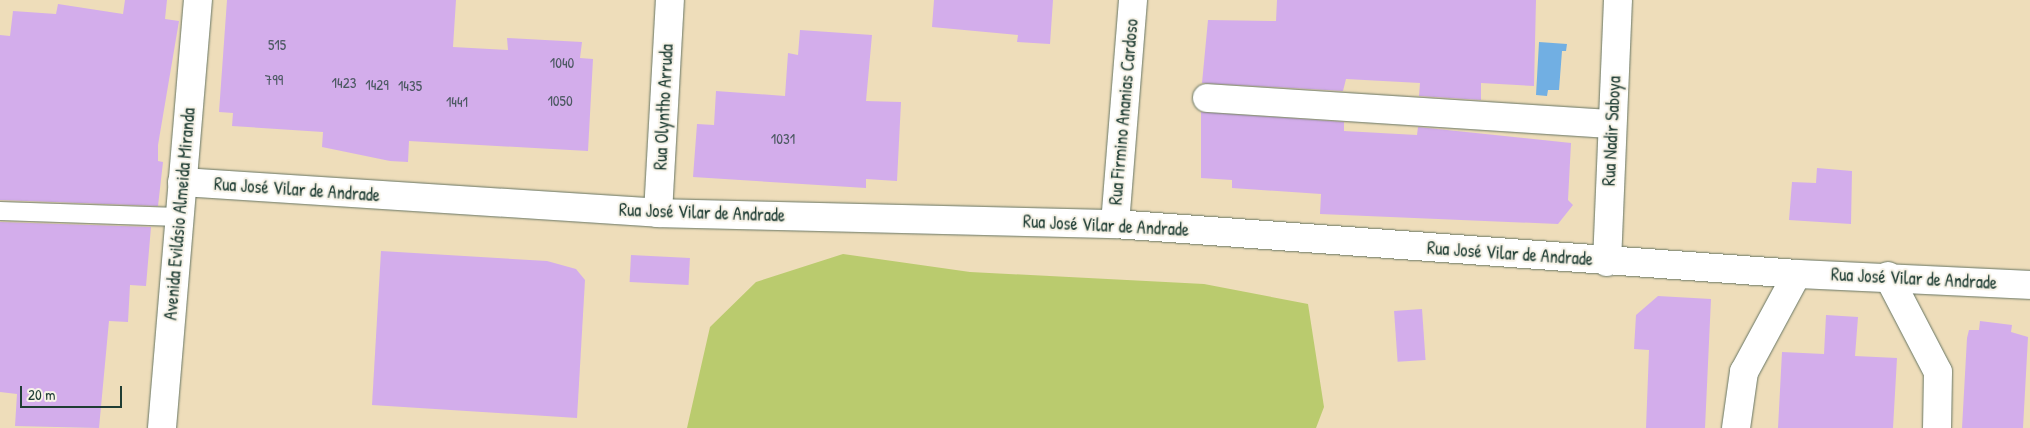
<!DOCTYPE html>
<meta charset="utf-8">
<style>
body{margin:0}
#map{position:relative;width:2030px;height:428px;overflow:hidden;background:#eeddba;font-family:"Patrick Hand",sans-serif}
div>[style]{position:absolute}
.green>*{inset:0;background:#bacb6e}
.water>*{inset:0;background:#71afe3}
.building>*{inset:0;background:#d3adeb;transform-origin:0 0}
.roads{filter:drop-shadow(0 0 1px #677563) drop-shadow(0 0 1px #677563)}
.service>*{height:18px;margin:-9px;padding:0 9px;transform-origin:9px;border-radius:9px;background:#fff}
.minor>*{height:28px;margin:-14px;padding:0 14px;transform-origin:14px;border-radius:14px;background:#fff}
span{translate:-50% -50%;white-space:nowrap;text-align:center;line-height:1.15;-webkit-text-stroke:4px #f7f3e8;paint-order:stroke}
.number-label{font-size:15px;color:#4c5962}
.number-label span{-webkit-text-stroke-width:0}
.street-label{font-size:18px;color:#1f3d34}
.scale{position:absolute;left:20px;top:386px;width:102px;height:22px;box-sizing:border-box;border:2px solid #1f3d34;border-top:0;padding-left:6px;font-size:15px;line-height:18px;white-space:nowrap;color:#1f3d34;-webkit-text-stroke:4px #f7f3e8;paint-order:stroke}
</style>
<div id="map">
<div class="green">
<i style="clip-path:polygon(843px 254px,970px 272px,1204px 284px,1308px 304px,1324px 407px,1316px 428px,687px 428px,710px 327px,756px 282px)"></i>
</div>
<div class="water">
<i style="clip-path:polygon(1539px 42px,1567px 44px,1566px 51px,1562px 51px,1559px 90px,1548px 90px,1547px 96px,1536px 95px)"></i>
</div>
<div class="building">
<i style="clip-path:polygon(125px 0,167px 0,165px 19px,179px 21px,158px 145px,158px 161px,163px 162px,158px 206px,0 200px,0 35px,10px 36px,13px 11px,56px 14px,58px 4px,123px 14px)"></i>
<i style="clip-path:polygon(227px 0,456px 0,453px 47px,508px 50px,507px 38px,582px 42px,580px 58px,593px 59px,588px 151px,409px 141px,408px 162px,390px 161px,322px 147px,323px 132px,232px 126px,233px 113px,219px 112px)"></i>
<i style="clip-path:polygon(934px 0,1053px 0,1050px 44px,1017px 42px,1018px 35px,932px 27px)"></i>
<i style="clip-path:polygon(1277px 0,1536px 0,1534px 86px,1481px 83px,1481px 100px,1419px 96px,1420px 83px,1346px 79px,1343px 91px,1202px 83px,1208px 20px,1276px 21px)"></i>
<i style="clip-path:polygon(800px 30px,872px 35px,866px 101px,901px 102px,897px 181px,866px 179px,866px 188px,693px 177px,697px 124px,714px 125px,716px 91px,785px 96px,788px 53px,798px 55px)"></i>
<i style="clip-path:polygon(1201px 112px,1344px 122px,1344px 131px,1417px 135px,1418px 127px,1571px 143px,1568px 200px,1573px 205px,1558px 224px,1320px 214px,1321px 194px,1232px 188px,1232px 180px,1201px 178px)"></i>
<i style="clip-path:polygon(1817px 168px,1852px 171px,1851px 224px,1789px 220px,1792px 182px,1816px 183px)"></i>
<i style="clip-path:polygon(0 222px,151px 227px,146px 286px,130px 285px,128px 322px,109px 321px,99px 428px,15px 426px,17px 394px,0 392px)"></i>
<i style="clip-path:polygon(381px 251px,547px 261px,576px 269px,585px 280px,577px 418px,372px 405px)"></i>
<i style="left:631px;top:255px;width:59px;height:27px;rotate:3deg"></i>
<i style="clip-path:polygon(1658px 296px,1711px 299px,1705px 428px,1646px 428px,1649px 350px,1634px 349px,1636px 315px)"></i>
<i style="left:1422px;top:309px;width:51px;height:28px;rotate:86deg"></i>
<i style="clip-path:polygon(1826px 315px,1858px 317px,1855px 356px,1897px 358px,1893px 428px,1778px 428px,1782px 352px,1824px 354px)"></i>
<i style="clip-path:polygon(1980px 321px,2012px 325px,2011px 332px,2028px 337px,2023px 428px,1962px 428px,1967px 338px,1969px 330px,1979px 330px)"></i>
</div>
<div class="roads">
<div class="service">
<i style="left:0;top:211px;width:179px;rotate:1.9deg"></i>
</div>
<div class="minor">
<i style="left:1207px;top:98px;width:405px;rotate:3.7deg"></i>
<i style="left:182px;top:182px;width:477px;rotate:3.7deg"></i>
<i style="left:658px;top:213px;width:457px;rotate:1.4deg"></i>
<i style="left:1115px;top:224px;width:684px;rotate:4.19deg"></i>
<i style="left:1797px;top:274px;width:233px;rotate:2.7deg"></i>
<i style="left:658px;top:213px;width:213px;rotate:-86.8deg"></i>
<i style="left:1115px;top:224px;width:225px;rotate:-85.4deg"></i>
<i style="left:1607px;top:262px;width:262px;rotate:-87.6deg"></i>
<i style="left:1888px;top:276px;width:108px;rotate:62.5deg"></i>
<i style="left:1938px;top:372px;width:56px;rotate:91deg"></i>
<i style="left:162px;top:428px;width:430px;rotate:-85.2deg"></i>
<i style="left:1736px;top:428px;width:57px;rotate:-81.9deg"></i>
<i style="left:1744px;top:372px;width:111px;rotate:-61.6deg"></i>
</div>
</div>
<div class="number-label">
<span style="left:277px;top:45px">515</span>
<span style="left:562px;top:63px">1040</span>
<span style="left:274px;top:80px">799</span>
<span style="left:344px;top:83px">1423</span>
<span style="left:377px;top:85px">1429</span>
<span style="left:410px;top:86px">1435</span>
<span style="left:560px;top:101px">1050</span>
<span style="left:457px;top:102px">1441</span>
<span style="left:783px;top:139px">1031</span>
</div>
<div class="street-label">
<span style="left:664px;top:107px;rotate:-87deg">Rua Olyntho Arruda</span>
<span style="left:1124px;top:112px;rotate:-85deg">Rua Firmino Ananias Cardoso</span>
<span style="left:1612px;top:131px;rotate:-87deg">Rua Nadir Saboya</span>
<span style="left:297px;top:190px;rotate:4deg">Rua José Vilar de Andrade</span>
<span style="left:702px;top:213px;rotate:2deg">Rua José Vilar de Andrade</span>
<span style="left:180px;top:214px;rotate:-85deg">Avenida Evilásio Almeida Miranda</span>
<span style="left:1106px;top:226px;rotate:3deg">Rua José Vilar de Andrade</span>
<span style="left:1510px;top:254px;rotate:4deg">Rua José Vilar de Andrade</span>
<span style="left:1914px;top:279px;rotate:3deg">Rua José Vilar de Andrade</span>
</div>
<div class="scale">20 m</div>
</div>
